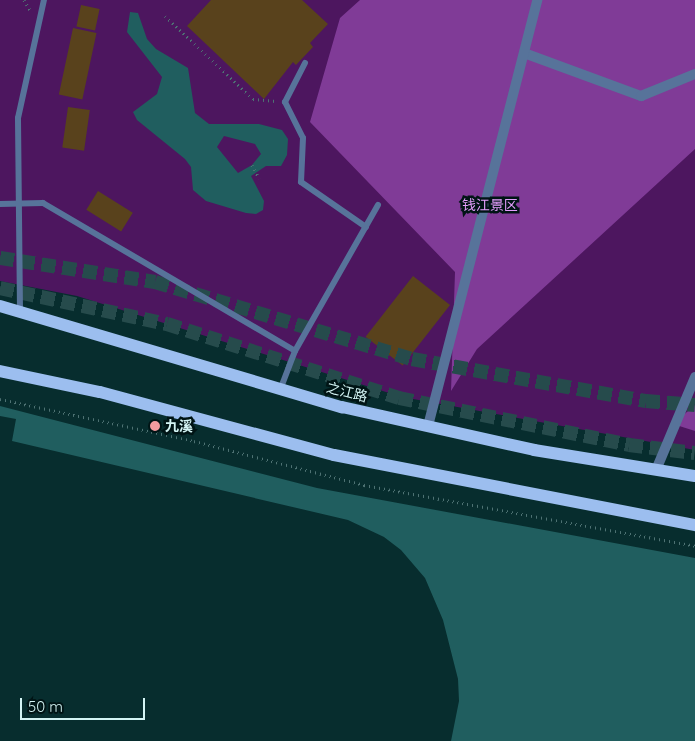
<!DOCTYPE html>
<meta charset="utf-8">
<style>
body{margin:0}
#map{position:relative;width:695px;height:741px;overflow:hidden;background:#072d2e;font-family:Quicksand,"Noto Sans SC",sans-serif}
div>[style]{position:absolute}
.green>*{inset:0;background:#4d165f}
.forest>*{inset:0;background:#803b97}
.water>*{inset:0;background:#205e5f}
.building>*{inset:0;background:#59421c;transform-origin:0 0}
.trunk-tunnel>*{height:14px;margin-top:-7px;transform-origin:0;background:repeating-linear-gradient(90deg,#264b4c 0 14px,transparent 0 21px)}
.path>*{height:3px;margin-top:-1.5px;transform-origin:0;background:repeating-linear-gradient(90deg,#4e7273 0 1px,transparent 0 5px)}
.service>*{height:6px;margin:-3px;padding:0 3px;transform-origin:3px;border-radius:3px;background:#57739a}
.minor>*{height:10px;margin:-5px;padding:0 5px;transform-origin:5px;border-radius:5px;background:#57739a}
.primary>*{height:12px;margin:-6px;padding:0 6px;transform-origin:6px;border-radius:6px;background:#9cbeef}
.dots>*{width:14px;height:14px;translate:-50% -50%;box-sizing:border-box;border:2px solid #001415;border-radius:50%}
span{translate:-50% -50%;white-space:nowrap;text-align:center;line-height:1.15;-webkit-text-stroke:5px #001415;paint-order:stroke}
.park-label{font-size:14px;color:#e49efd}
.street-label{font-size:14px;color:#d3f4f4}
.poi-label{font-size:14px;color:#d3f4f4;font-weight:700}
.left{translate:0 -50%;text-align:left}
.scale{position:absolute;left:20px;top:698px;width:125px;height:22px;box-sizing:border-box;border:2px solid #d3f4f4;border-top:0;padding-left:6px;font-size:15px;line-height:18px;white-space:nowrap;color:#d3f4f4;-webkit-text-stroke:4px #001415;paint-order:stroke}
</style>
<div id="map">
<div class="green">
<i style="clip-path:polygon(0 0,695px 0,695px 450px,402px 397px,77px 296px,0 281px)"></i>
</div>
<div class="forest">
<i style="clip-path:polygon(360px 0,695px 0,695px 149px,477px 349px,451px 391px,455px 272px,310px 122px,340px 18px)"></i>
<i style="clip-path:polygon(695px 405px,695px 431px,673px 424px)"></i>
</div>
<div class="water">
<i style="clip-path:polygon(evenodd,130px 12px,138px 13px,147px 39px,156px 49px,188px 68px,195px 113px,209px 124px,259px 124px,282px 130px,288px 139px,287px 155px,281px 166px,266px 166px,251px 176px,264px 201px,263px 210px,256px 214px,246px 213px,206px 201px,193px 190px,191px 167px,185px 159px,137px 120px,133px 112px,157px 94px,162px 77px,127px 32px,130px 12px,224px 136px,255px 144px,261px 154px,252px 165px,238px 173px,217px 147px,224px 136px)"></i>
<i style="clip-path:polygon(0 406px,317px 488px,695px 558px,695px 741px,451px 741px,459px 701px,458px 679px,443px 620px,425px 578px,401px 550px,384px 537px,348px 520px,12px 441px,16px 419px,0 416px)"></i>
</div>
<div class="building">
<i style="clip-path:polygon(211px 0,302px 0,328px 24px,310px 43px,313px 47px,296px 65px,293px 62px,264px 99px,187px 26px)"></i>
<i style="left:81px;top:5px;width:19px;height:22px;rotate:12deg"></i>
<i style="left:73px;top:28px;width:24px;height:68px;rotate:12deg"></i>
<i style="left:68px;top:107px;width:22px;height:41px;rotate:8deg"></i>
<i style="left:98px;top:191px;width:41px;height:22px;rotate:32deg"></i>
<i style="left:413px;top:276px;width:47px;height:77px;rotate:38deg"></i>
</div>
<div class="trunk-tunnel">
<i style="left:0;top:258px;width:157px;rotate:8.8deg"></i>
<i style="left:155px;top:282px;width:268px;rotate:16.7deg"></i>
<i style="left:412px;top:359px;width:238px;rotate:10.2deg"></i>
<i style="left:646px;top:401px;width:49px;rotate:4.7deg"></i>
<i style="left:0;top:288px;width:171px;rotate:12.2deg"></i>
<i style="left:167px;top:324px;width:244px;rotate:17.7deg"></i>
<i style="left:399px;top:398px;width:235px;rotate:11.5deg"></i>
<i style="left:629px;top:445px;width:66px;rotate:6.9deg"></i>
</div>
<div class="path">
<i style="left:24px;top:0;width:12px;rotate:59deg"></i>
<i style="left:165px;top:16px;width:121px;rotate:43.3deg"></i>
<i style="left:253px;top:99px;width:23px;rotate:5deg"></i>
<i style="left:252px;top:165px;width:15px;rotate:62deg"></i>
<i style="left:0;top:399px;width:198px;rotate:12.2deg"></i>
<i style="left:194px;top:441px;width:176px;rotate:14.5deg"></i>
<i style="left:364px;top:485px;width:337px;rotate:10.4deg"></i>
</div>
<div class="service">
<i style="left:305px;top:63px;width:44px;rotate:117.1deg"></i>
<i style="left:285px;top:102px;width:40px;rotate:63.4deg"></i>
<i style="left:303px;top:138px;width:44px;rotate:92.6deg"></i>
<i style="left:301px;top:182px;width:79px;rotate:34.7deg"></i>
<i style="left:0;top:204px;width:43px;rotate:-1.3deg"></i>
<i style="left:43px;top:203px;width:292px;rotate:30.4deg"></i>
<i style="left:295px;top:351px;width:42px;rotate:111deg"></i>
<i style="left:20px;top:311px;width:193px;rotate:-90.6deg"></i>
<i style="left:18px;top:118px;width:121px;rotate:-77.6deg"></i>
<i style="left:295px;top:351px;width:168px;rotate:-60.4deg"></i>
</div>
<div class="minor">
<i style="left:524px;top:53px;width:125px;rotate:20.2deg"></i>
<i style="left:641px;top:96px;width:58px;rotate:-22.2deg"></i>
<i style="left:428px;top:426px;width:440px;rotate:-75.6deg"></i>
<i style="left:656px;top:470px;width:101px;rotate:-67.2deg"></i>
</div>
<div class="primary">
<i style="left:0;top:306px;width:357px;rotate:16.5deg"></i>
<i style="left:342px;top:407px;width:197px;rotate:12.6deg"></i>
<i style="left:534px;top:450px;width:163px;rotate:9.2deg"></i>
<i style="left:0;top:371px;width:102px;rotate:11.9deg"></i>
<i style="left:100px;top:392px;width:242px;rotate:15.1deg"></i>
<i style="left:334px;top:455px;width:368px;rotate:11deg"></i>
</div>
<div class="dots">
<i style="left:155px;top:426px;background:#f49b9f"></i>
</div>
<div class="park-label">
<span style="left:490px;top:205px">钱江景区</span>
</div>
<div class="street-label">
<span style="left:347px;top:392px;rotate:14deg">之江路</span>
</div>
<div class="poi-label">
<span class="left" style="left:165px;top:426px">九溪</span>
</div>
<div class="scale">50 m</div>
</div>
